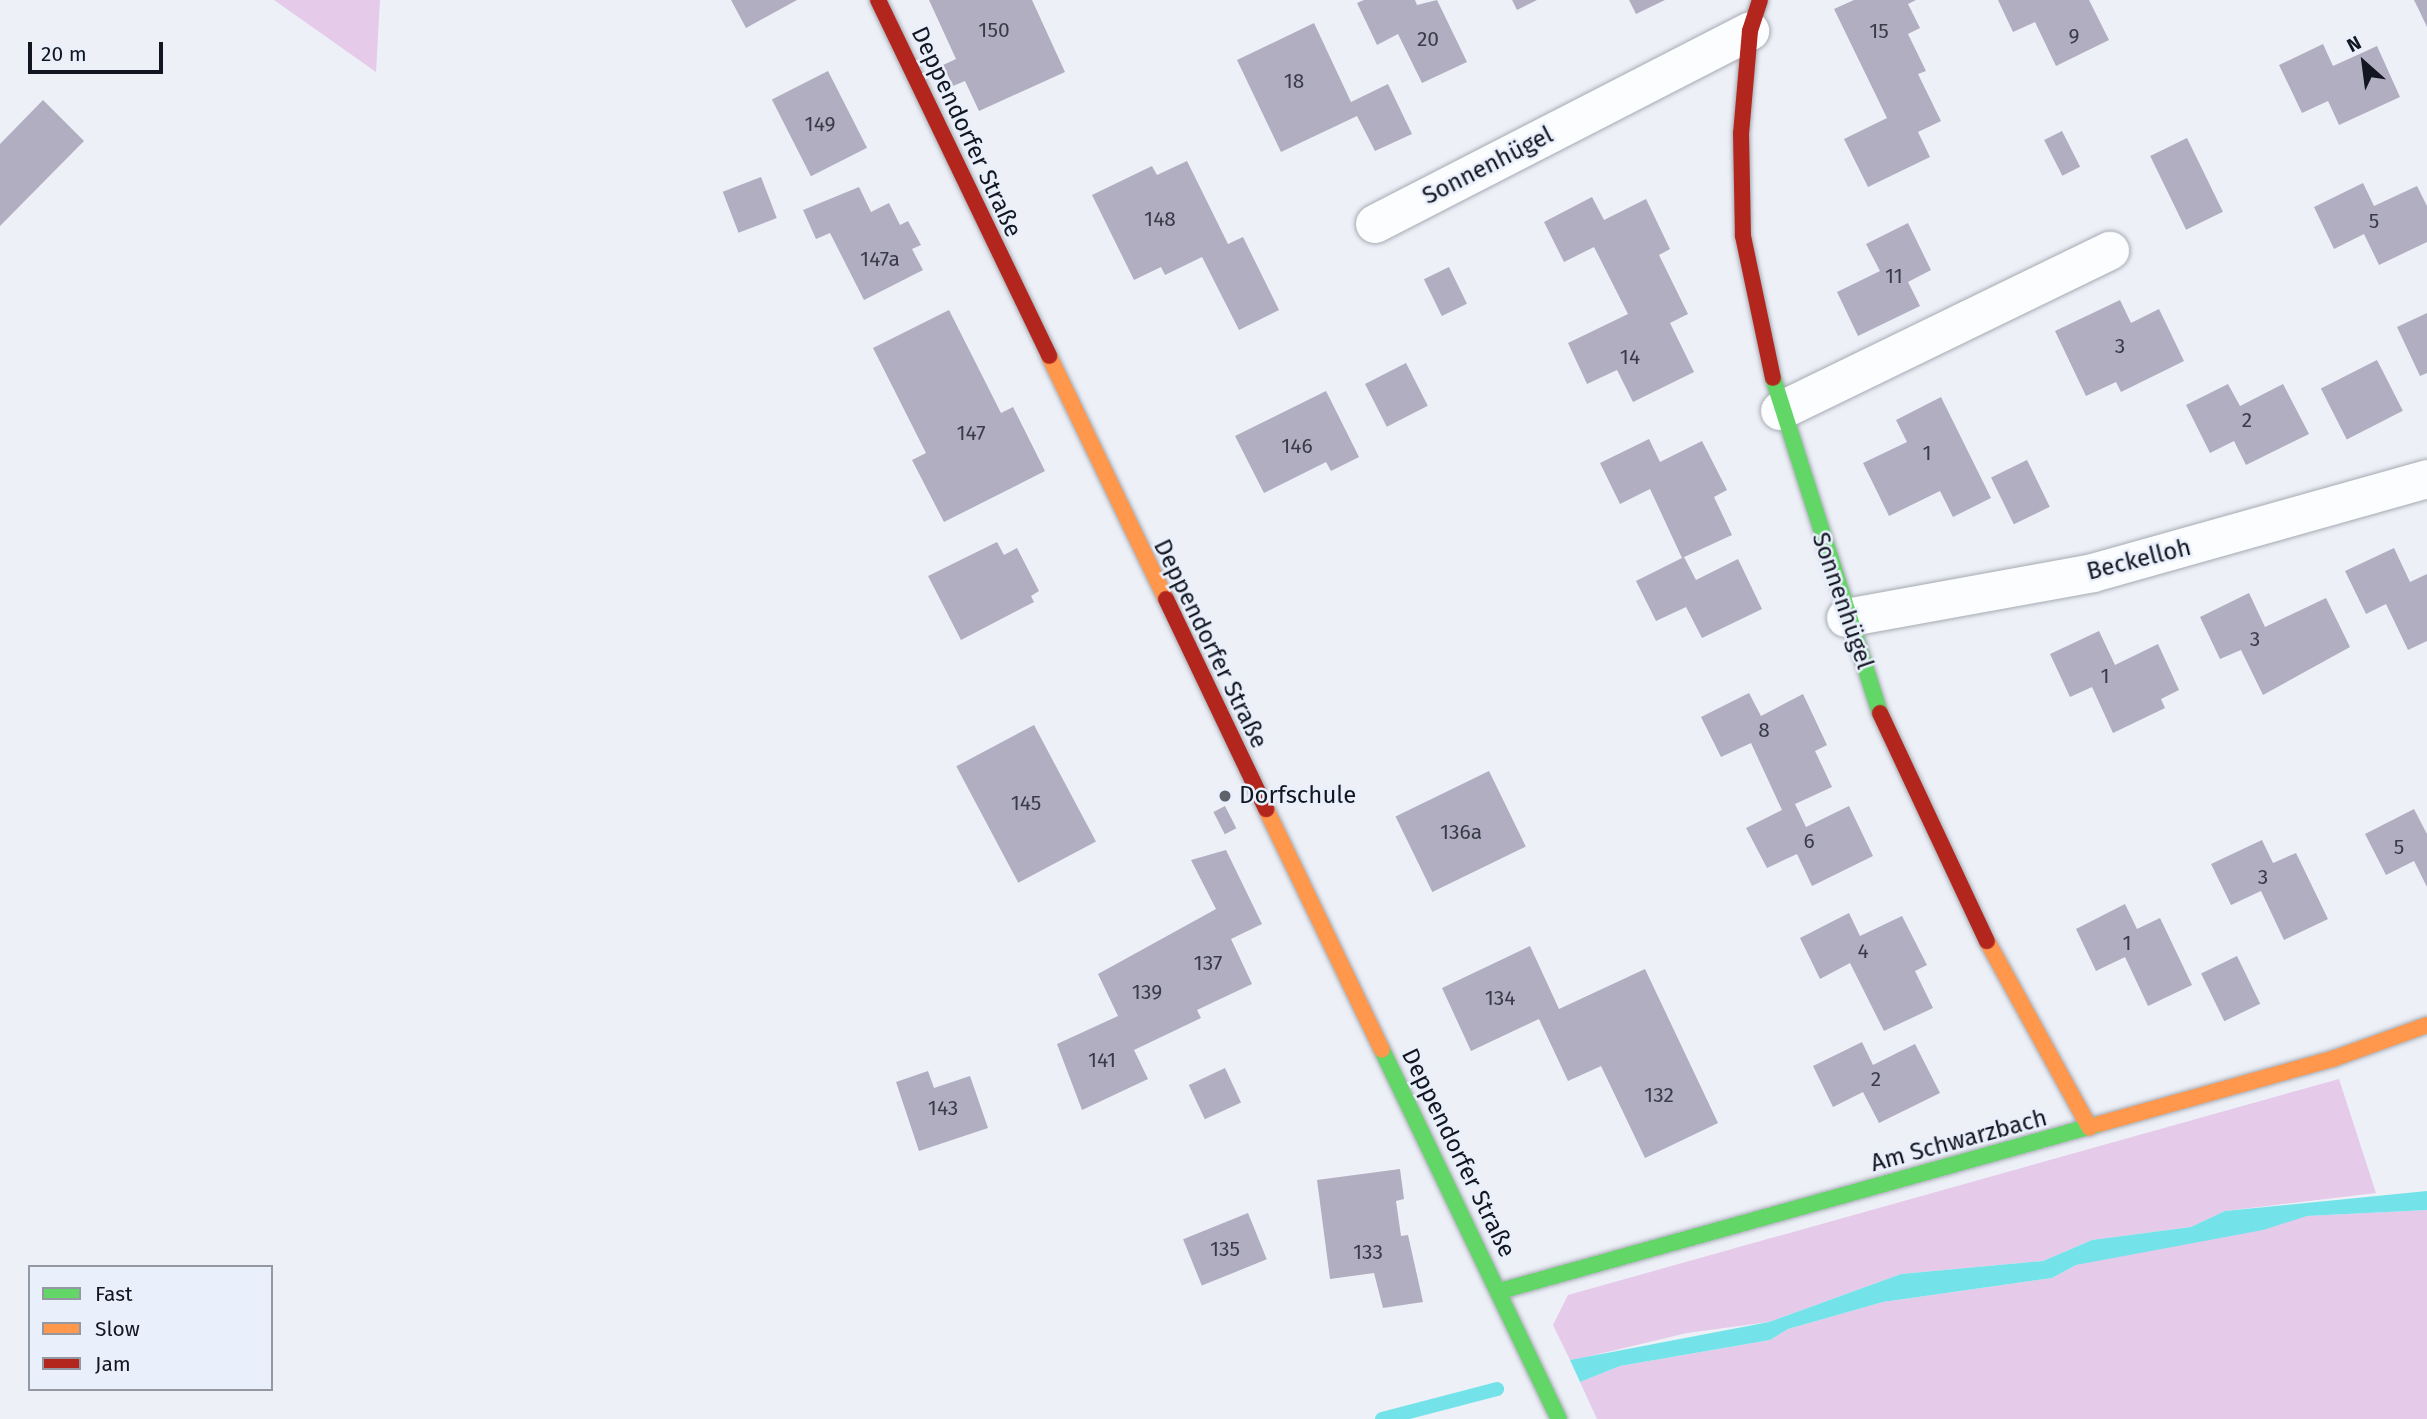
<!DOCTYPE html>
<meta charset="utf-8">
<style>
body{margin:0}
#map{position:relative;width:2427px;height:1419px;overflow:hidden;background:#edf0f7;font-family:"Fira Sans",sans-serif}
div>[style]{position:absolute}
.green>*{inset:0;background:#e5cae9}
.water>*{inset:0;background:#74e3e9}
.stream>*{height:14px;margin:-7px;padding:0 7px;transform-origin:7px;border-radius:7px;background:#74e3e9}
.building>*{inset:0;background:#b1aec1;transform-origin:0 0}
.roads{filter:drop-shadow(0 0 2px #a6aab2) drop-shadow(0 0 2px #a6aab2)}
.street>*{height:38px;margin:-19px;padding:0 19px;transform-origin:19px;border-radius:19px;background:#fcfdfe}
.fast>*{height:16px;margin:-8px;padding:0 8px;transform-origin:8px;border-radius:8px;background:#63d668}
.slow>*{height:16px;margin:-8px;padding:0 8px;transform-origin:8px;border-radius:8px;background:#ff974d}
.jam>*{height:16px;margin:-8px;padding:0 8px;transform-origin:8px;border-radius:8px;background:#b3261e}
.dots>*{width:19px;height:19px;translate:-50% -50%;box-sizing:border-box;border:4px solid #e9effb;border-radius:50%}
span{translate:-50% -50%;white-space:nowrap;text-align:center;line-height:1.15;-webkit-text-stroke:5px #e9effb;paint-order:stroke}
.number-label{font-size:21px;color:#393c48}
.number-label span{-webkit-text-stroke-width:0}
.street-label{font-size:24px;color:#111620}
.poi-label{font-size:24px;color:#111620}
.left{translate:0 -50%;text-align:left}
.legend{position:absolute;left:28px;top:1265px;width:245px;height:126px;box-sizing:border-box;background:#e9effb;border:2px solid #9398a3;margin:0;padding:9px 12px;list-style:none;font-size:21px;color:#111620}
.legend li{display:flex;align-items:center;gap:14px;height:35px}
.legend b{width:35px;border:2px solid #9398a3}
.north{position:absolute;left:2329px;top:28px;width:70px;height:70px;-webkit-text-stroke:5px #e9effb;paint-order:stroke;rotate:332deg;font-size:19px;font-weight:700;line-height:28px;text-align:center;color:#111620}
.north::after{content:'';display:block;margin:auto;width:24px;height:32px;background:#111620;clip-path:polygon(50% 0,100% 100%,50% 72%,0 100%)}
.scale{position:absolute;left:28px;top:42px;width:135px;height:32px;box-sizing:border-box;border:4px solid #111620;border-top:0;padding-left:9px;font-size:21px;line-height:24px;white-space:nowrap;color:#111620;-webkit-text-stroke:5px #e9effb;paint-order:stroke}
</style>
<div id="map">
<div class="green">
<i style="clip-path:polygon(274px 0,380px 0,376px 72px)"></i>
<i style="clip-path:polygon(2339px 1079px,2376px 1193px,2225px 1211px,2191px 1227px,2092px 1240px,2043px 1261px,1901px 1274px,1769px 1322px,1687px 1333px,1582px 1358px,1570px 1360px,1553px 1325px,1568px 1295px)"></i>
<i style="clip-path:polygon(2427px 1210px,2427px 1419px,1597px 1419px,1580px 1382px,1620px 1366px,1770px 1340px,1788px 1329px,1883px 1302px,2052px 1278px,2076px 1265px,2307px 1216px)"></i>
</div>
<div class="water">
<i style="clip-path:polygon(2427px 1191px,2427px 1210px,2307px 1216px,2263px 1230px,2076px 1265px,2052px 1278px,1883px 1302px,1788px 1329px,1770px 1340px,1620px 1366px,1580px 1382px,1570px 1360px,1769px 1322px,1901px 1274px,2043px 1261px,2092px 1240px,2191px 1227px,2225px 1211px)"></i>
</div>
<div class="stream">
<i style="left:1382px;top:1419px;width:119px;rotate:-14.6deg"></i>
</div>
<div class="building">
<i style="clip-path:polygon(731px 0,797px 0,746px 28px)"></i>
<i style="clip-path:polygon(929px 0,1032px 0,1065px 72px,979px 111px,965px 81px,953px 86px,943px 65px,956px 59px)"></i>
<i style="clip-path:polygon(1364px 0,1415px 0,1417px 5px,1437px 0,1467px 62px,1422px 83px,1398px 34px,1377px 45px,1357px 3px)"></i>
<i style="clip-path:polygon(1512px 0,1537px 0,1517px 10px)"></i>
<i style="clip-path:polygon(1629px 0,1665px 0,1636px 14px)"></i>
<i style="clip-path:polygon(1854px 0,1916px 0,1908px 4px,1920px 28px,1908px 34px,1926px 71px,1918px 74px,1941px 121px,1918px 132px,1930px 157px,1868px 187px,1844px 139px,1887px 118px,1834px 9px)"></i>
<i style="clip-path:polygon(1998px 0,2089px 0,2109px 40px,2056px 66px,2035px 22px,2013px 32px)"></i>
<i style="clip-path:polygon(2414px 0,2427px 0,2427px 27px,2417px 6px)"></i>
<i style="clip-path:polygon(1314px 23px,1351px 102px,1388px 84px,1412px 134px,1375px 151px,1357px 116px,1281px 152px,1237px 60px)"></i>
<i style="clip-path:polygon(2323px 44px,2333px 66px,2377px 46px,2400px 97px,2339px 125px,2328px 101px,2302px 113px,2279px 65px)"></i>
<i style="left:828px;top:71px;width:86px;height:63px;rotate:63deg"></i>
<i style="clip-path:polygon(43px 100px,84px 141px,0 226px,0 144px)"></i>
<i style="left:2062px;top:131px;width:40px;height:20px;rotate:63deg"></i>
<i style="left:2187px;top:138px;width:82px;height:41px;rotate:64deg"></i>
<i style="clip-path:polygon(1187px 161px,1228px 244px,1243px 237px,1279px 310px,1239px 330px,1202px 257px,1165px 275px,1161px 267px,1134px 280px,1092px 195px,1152px 166px,1157px 175px)"></i>
<i style="left:761px;top:177px;width:44px;height:41px;rotate:69deg"></i>
<i style="clip-path:polygon(2363px 183px,2374px 206px,2417px 186px,2427px 206px,2427px 242px,2379px 265px,2364px 234px,2334px 249px,2314px 207px)"></i>
<i style="clip-path:polygon(859px 187px,871px 212px,889px 203px,900px 225px,908px 221px,921px 245px,912px 249px,923px 270px,864px 300px,830px 233px,816px 239px,803px 210px)"></i>
<i style="clip-path:polygon(1592px 197px,1604px 220px,1646px 199px,1670px 249px,1659px 255px,1688px 314px,1670px 323px,1694px 372px,1633px 402px,1617px 370px,1587px 384px,1568px 343px,1628px 314px,1594px 247px,1564px 262px,1544px 222px)"></i>
<i style="clip-path:polygon(1908px 223px,1931px 270px,1908px 282px,1920px 306px,1858px 336px,1837px 292px,1880px 271px,1866px 244px)"></i>
<i style="left:1449px;top:267px;width:41px;height:28px;rotate:64deg"></i>
<i style="clip-path:polygon(2120px 300px,2131px 323px,2159px 309px,2184px 361px,2121px 392px,2116px 382px,2086px 396px,2055px 331px)"></i>
<i style="clip-path:polygon(949px 310px,1001px 413px,1013px 407px,1045px 471px,944px 522px,912px 460px,926px 453px,873px 348px)"></i>
<i style="clip-path:polygon(2427px 313px,2427px 373px,2420px 376px,2397px 327px)"></i>
<i style="left:2377px;top:360px;width:57px;height:63px;rotate:63deg"></i>
<i style="left:1406px;top:363px;width:48px;height:46px;rotate:63deg"></i>
<i style="clip-path:polygon(2228px 384px,2240px 406px,2283px 384px,2309px 434px,2246px 465px,2234px 441px,2210px 453px,2186px 405px)"></i>
<i style="clip-path:polygon(1326px 391px,1359px 457px,1331px 471px,1326px 462px,1264px 493px,1235px 436px)"></i>
<i style="clip-path:polygon(1941px 397px,1991px 498px,1953px 517px,1940px 491px,1889px 516px,1863px 463px,1907px 442px,1896px 420px)"></i>
<i style="clip-path:polygon(1649px 439px,1660px 462px,1702px 441px,1727px 490px,1714px 497px,1732px 535px,1682px 558px,1650px 489px,1620px 504px,1600px 463px)"></i>
<i style="left:2027px;top:460px;width:52px;height:40px;rotate:64deg"></i>
<i style="clip-path:polygon(997px 542px,1004px 555px,1017px 548px,1039px 591px,1031px 596px,1034px 602px,961px 640px,928px 576px)"></i>
<i style="clip-path:polygon(2394px 548px,2410px 582px,2427px 574px,2427px 641px,2408px 650px,2386px 604px,2366px 614px,2345px 571px)"></i>
<i style="clip-path:polygon(1684px 557px,1696px 580px,1738px 559px,1762px 609px,1702px 638px,1686px 607px,1656px 621px,1636px 581px)"></i>
<i style="clip-path:polygon(2249px 593px,2265px 627px,2326px 598px,2350px 647px,2263px 695px,2241px 650px,2220px 659px,2200px 617px)"></i>
<i style="clip-path:polygon(2099px 631px,2115px 665px,2158px 644px,2179px 690px,2161px 699px,2165px 708px,2113px 733px,2092px 687px,2070px 697px,2050px 654px)"></i>
<i style="clip-path:polygon(1749px 693px,1761px 716px,1803px 694px,1827px 745px,1815px 751px,1832px 787px,1795px 804px,1806px 827px,1849px 806px,1873px 856px,1812px 886px,1797px 854px,1767px 868px,1746px 828px,1782px 810px,1751px 743px,1721px 757px,1701px 717px)"></i>
<i style="left:1034px;top:725px;width:132px;height:88px;rotate:62deg"></i>
<i style="left:1489px;top:771px;width:84px;height:104px;rotate:64deg"></i>
<i style="left:1225px;top:806px;width:25px;height:13px;rotate:63deg"></i>
<i style="clip-path:polygon(2414px 809px,2427px 834px,2427px 887px,2414px 861px,2386px 875px,2365px 834px)"></i>
<i style="clip-path:polygon(2262px 840px,2273px 863px,2296px 853px,2328px 919px,2284px 940px,2261px 891px,2231px 905px,2211px 864px)"></i>
<i style="clip-path:polygon(1226px 850px,1262px 924px,1231px 939px,1252px 984px,1197px 1010px,1201px 1018px,1134px 1050px,1148px 1079px,1082px 1110px,1057px 1044px,1118px 1016px,1098px 974px,1216px 909px,1191px 860px)"></i>
<i style="clip-path:polygon(2125px 904px,2137px 929px,2160px 918px,2192px 985px,2148px 1006px,2125px 957px,2096px 971px,2076px 929px)"></i>
<i style="clip-path:polygon(1849px 913px,1860px 936px,1902px 916px,1927px 965px,1915px 971px,1933px 1008px,1884px 1031px,1850px 963px,1820px 979px,1800px 938px)"></i>
<i style="clip-path:polygon(1530px 946px,1559px 1009px,1645px 969px,1718px 1123px,1645px 1158px,1601px 1066px,1568px 1081px,1539px 1019px,1471px 1051px,1442px 988px)"></i>
<i style="left:2237px;top:956px;width:53px;height:40px;rotate:64deg"></i>
<i style="clip-path:polygon(1862px 1042px,1873px 1065px,1915px 1044px,1940px 1093px,1879px 1123px,1863px 1092px,1833px 1107px,1813px 1066px)"></i>
<i style="left:1225px;top:1068px;width:38px;height:40px;rotate:65deg"></i>
<i style="clip-path:polygon(928px 1071px,934px 1088px,970px 1076px,988px 1128px,919px 1151px,896px 1082px)"></i>
<i style="clip-path:polygon(1400px 1169px,1404px 1199px,1396px 1201px,1401px 1236px,1408px 1235px,1423px 1302px,1383px 1308px,1374px 1273px,1330px 1279px,1317px 1180px)"></i>
<i style="left:1248px;top:1213px;width:50px;height:70px;rotate:68deg"></i>
</div>
<div class="roads">
<div class="street">
<i style="left:1375px;top:224px;width:422px;rotate:-27.2deg"></i>
<i style="left:1780px;top:411px;width:367px;rotate:-25.9deg"></i>
<i style="left:1846px;top:618px;width:251px;rotate:-10.3deg"></i>
<i style="left:2093px;top:573px;width:347px;rotate:-15.7deg"></i>
</div>
<div class="fast">
<i style="left:1773px;top:378px;width:352px;rotate:72.3deg"></i>
<i style="left:1382px;top:1050px;width:409px;rotate:64.4deg"></i>
<i style="left:1500px;top:1291px;width:622px;rotate:-15.58deg"></i>
</div>
<div class="slow">
<i style="left:1049px;top:356px;width:270px;rotate:64.3deg"></i>
<i style="left:1266px;top:809px;width:267px;rotate:64.3deg"></i>
<i style="left:1987px;top:941px;width:213px;rotate:61.2deg"></i>
<i style="left:2099px;top:1124px;width:245px;rotate:-15.6deg"></i>
<i style="left:2335px;top:1058px;width:98px;rotate:-19.7deg"></i>
</div>
<div class="jam">
<i style="left:878px;top:0;width:395px;rotate:64.3deg"></i>
<i style="left:1760px;top:0;width:33px;rotate:108deg"></i>
<i style="left:1750px;top:31px;width:102px;rotate:95deg"></i>
<i style="left:1741px;top:133px;width:103px;rotate:88.9deg"></i>
<i style="left:1743px;top:236px;width:145px;rotate:78.1deg"></i>
<i style="left:1166px;top:599px;width:233px;rotate:64.5deg"></i>
<i style="left:1880px;top:713px;width:252px;rotate:64.9deg"></i>
</div>
</div>
<div class="dots">
<i style="left:1225px;top:796px;background:#5e626b"></i>
</div>
<div class="number-label">
<span style="left:994px;top:30px">150</span>
<span style="left:1879px;top:31px">15</span>
<span style="left:2074px;top:36px">9</span>
<span style="left:1428px;top:39px">20</span>
<span style="left:1294px;top:81px">18</span>
<span style="left:820px;top:124px">149</span>
<span style="left:1160px;top:219px">148</span>
<span style="left:2374px;top:221px">5</span>
<span style="left:880px;top:259px">147a</span>
<span style="left:1894px;top:276px">11</span>
<span style="left:2120px;top:346px">3</span>
<span style="left:1630px;top:357px">14</span>
<span style="left:2247px;top:420px">2</span>
<span style="left:971px;top:433px">147</span>
<span style="left:1297px;top:446px">146</span>
<span style="left:1927px;top:453px">1</span>
<span style="left:2255px;top:639px">3</span>
<span style="left:2105px;top:676px">1</span>
<span style="left:1764px;top:730px">8</span>
<span style="left:1026px;top:803px">145</span>
<span style="left:1461px;top:832px">136a</span>
<span style="left:1809px;top:841px">6</span>
<span style="left:2399px;top:847px">5</span>
<span style="left:2263px;top:877px">3</span>
<span style="left:2127px;top:943px">1</span>
<span style="left:1863px;top:951px">4</span>
<span style="left:1208px;top:963px">137</span>
<span style="left:1147px;top:992px">139</span>
<span style="left:1500px;top:998px">134</span>
<span style="left:1102px;top:1060px">141</span>
<span style="left:1876px;top:1079px">2</span>
<span style="left:1659px;top:1095px">132</span>
<span style="left:943px;top:1108px">143</span>
<span style="left:1225px;top:1249px">135</span>
<span style="left:1368px;top:1252px">133</span>
</div>
<div class="street-label">
<span style="left:966px;top:132px;rotate:65deg">Deppendorfer Straße</span>
<span style="left:1488px;top:166px;rotate:-27deg">Sonnenhügel</span>
<span style="left:2139px;top:560px;rotate:-14deg">Beckelloh</span>
<span style="left:1842px;top:601px;rotate:71deg">Sonnenhügel</span>
<span style="left:1210px;top:644px;rotate:64deg">Deppendorfer Straße</span>
<span style="left:1959px;top:1141px;rotate:-15deg">Am Schwarzbach</span>
<span style="left:1458px;top:1153px;rotate:64deg">Deppendorfer Straße</span>
</div>
<div class="poi-label">
<span class="left" style="left:1239px;top:796px">Dorfschule</span>
</div>
<ul class="legend">
<li><b style="height:9px;background:#63d668"></b>Fast</li>
<li><b style="height:9px;background:#ff974d"></b>Slow</li>
<li><b style="height:9px;background:#b3261e"></b>Jam</li>
</ul>
<div class="north">N</div>
<div class="scale">20 m</div>
</div>
